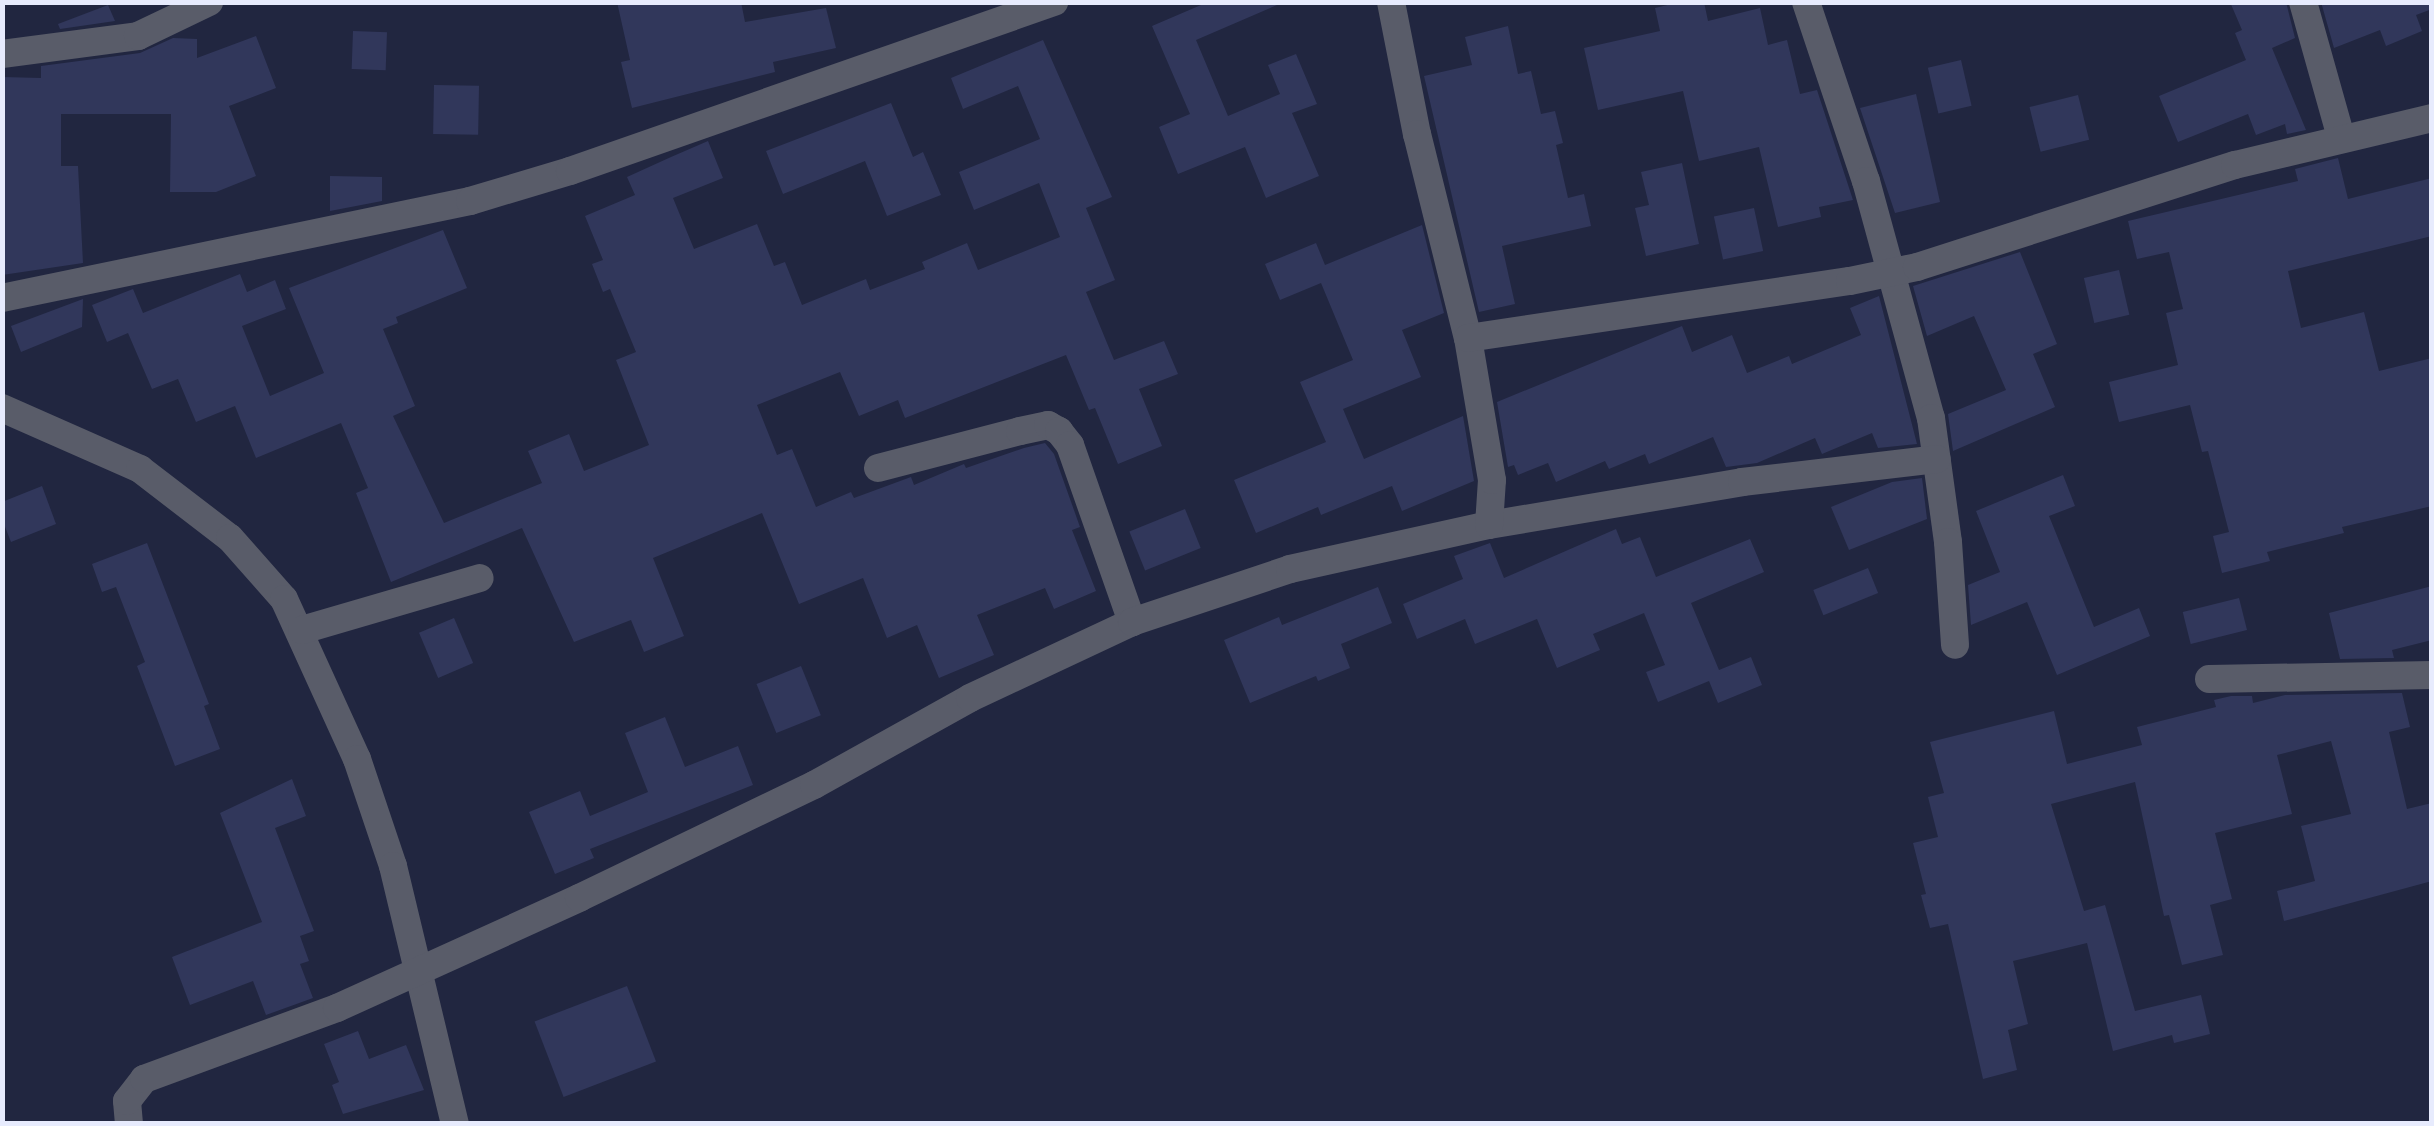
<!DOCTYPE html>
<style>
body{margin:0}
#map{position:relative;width:2434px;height:1126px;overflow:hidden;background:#212640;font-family:"Public Sans",sans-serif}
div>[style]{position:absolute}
.building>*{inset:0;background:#31375b;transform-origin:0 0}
.minor>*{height:28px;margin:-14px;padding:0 14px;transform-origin:14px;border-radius:14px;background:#595c69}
span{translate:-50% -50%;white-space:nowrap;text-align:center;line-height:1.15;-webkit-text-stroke:8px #181c36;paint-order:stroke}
.frame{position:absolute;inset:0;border:5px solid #e7ebfd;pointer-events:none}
</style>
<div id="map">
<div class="building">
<i style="clip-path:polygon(617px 2px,741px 2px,745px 22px,826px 8px,836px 48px,773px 62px,775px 72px,632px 108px,621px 62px,630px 60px)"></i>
<i style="clip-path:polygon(1208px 2px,1284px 2px,1196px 40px,1228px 116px,1280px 94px,1268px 65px,1296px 54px,1317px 104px,1292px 113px,1319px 176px,1266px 198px,1245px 147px,1178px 174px,1159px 127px,1190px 114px,1152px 26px)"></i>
<i style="clip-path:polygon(1680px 2px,1704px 2px,1708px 21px,1760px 8px,1768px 45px,1787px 40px,1800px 94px,1817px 90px,1853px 200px,1819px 207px,1821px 217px,1778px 227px,1759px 147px,1699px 161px,1683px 91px,1598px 110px,1584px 48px,1660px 31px,1655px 8px)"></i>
<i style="clip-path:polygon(2230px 2px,2286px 2px,2295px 38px,2272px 48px,2306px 130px,2287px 134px,2285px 124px,2256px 135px,2248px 114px,2178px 142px,2159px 96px,2246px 60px,2235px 33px,2242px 30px)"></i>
<i style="clip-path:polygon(2321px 2px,2432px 2px,2432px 9px,2416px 15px,2422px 31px,2386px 46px,2380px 30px,2334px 48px)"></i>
<i style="clip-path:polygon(108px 5px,115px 21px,60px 29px,58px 24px)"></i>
<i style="clip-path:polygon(1508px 26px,1518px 74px,1531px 71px,1541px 114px,1555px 111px,1563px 143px,1556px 145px,1568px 198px,1584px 194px,1591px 226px,1502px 246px,1515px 304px,1479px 312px,1424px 76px,1472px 65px,1465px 37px)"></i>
<i style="left:353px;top:31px;width:34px;height:38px;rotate:2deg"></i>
<i style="clip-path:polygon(256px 36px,276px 88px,229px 106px,256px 176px,216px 192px,170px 192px,171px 114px,61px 114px,61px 166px,78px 166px,83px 263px,2px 275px,2px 77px,41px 78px,41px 66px,140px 53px,173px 38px,197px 39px,197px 58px)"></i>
<i style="clip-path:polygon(1043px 40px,1112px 197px,1086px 208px,1115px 280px,1086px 292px,1114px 360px,1164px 341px,1178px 374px,1139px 389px,1162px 446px,1118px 464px,1095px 408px,1089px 410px,1066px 355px,905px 418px,898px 400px,859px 416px,840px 372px,757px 405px,777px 455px,792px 449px,816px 507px,851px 492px,854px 498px,911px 477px,914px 485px,964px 464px,966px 468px,1024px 448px,1045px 443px,1054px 454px,1080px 527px,1072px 530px,1096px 591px,1054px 609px,1045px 588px,977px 615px,994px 655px,939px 678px,917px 625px,887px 638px,863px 578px,799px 604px,762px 513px,653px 558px,684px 636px,644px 652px,631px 620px,574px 642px,522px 528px,391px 582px,356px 493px,368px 488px,341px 423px,256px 458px,235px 406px,196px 422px,178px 379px,152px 389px,128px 333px,107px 342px,92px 305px,133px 289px,143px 313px,240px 274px,247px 292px,275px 280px,286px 309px,242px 326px,270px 396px,324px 373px,289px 288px,443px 230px,467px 288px,396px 317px,398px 323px,383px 329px,415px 406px,393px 416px,444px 523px,542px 483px,528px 451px,569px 434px,584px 471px,649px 445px,616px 360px,636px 352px,610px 289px,603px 292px,592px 264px,603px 260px,585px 216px,635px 195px,627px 177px,671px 157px,708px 141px,723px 178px,673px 198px,694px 249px,757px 224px,774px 266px,785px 262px,802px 305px,866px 279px,870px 290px,925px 269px,922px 262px,967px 243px,978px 270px,1060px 237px,1039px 183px,974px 210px,959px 172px,1040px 139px,1018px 86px,963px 109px,951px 78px)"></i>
<i style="left:1961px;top:60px;width:47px;height:34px;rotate:77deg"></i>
<i style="left:434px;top:85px;width:45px;height:49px;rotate:1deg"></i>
<i style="clip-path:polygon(1916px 94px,1940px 202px,1895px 213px,1860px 108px)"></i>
<i style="left:2078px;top:95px;width:46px;height:50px;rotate:76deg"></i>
<i style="clip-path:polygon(891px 103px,913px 157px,923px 152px,941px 195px,887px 216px,865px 161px,783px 194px,766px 151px)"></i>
<i style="clip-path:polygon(2338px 158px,2348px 199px,2432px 178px,2432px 236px,2288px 271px,2301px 328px,2364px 312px,2379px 371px,2432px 358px,2432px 506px,2342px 527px,2344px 533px,2267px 552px,2270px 561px,2222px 573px,2213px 536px,2229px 532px,2208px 451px,2202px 452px,2190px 405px,2119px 422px,2109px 382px,2178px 365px,2166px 313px,2183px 309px,2169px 252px,2137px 259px,2128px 221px,2298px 181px,2295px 169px)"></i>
<i style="clip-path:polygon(1682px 163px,1699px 244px,1646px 256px,1635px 208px,1649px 205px,1641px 172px)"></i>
<i style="clip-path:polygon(330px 176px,382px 177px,382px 201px,330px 211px)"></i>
<i style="left:1754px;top:208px;width:44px;height:41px;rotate:78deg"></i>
<i style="clip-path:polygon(1422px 225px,1444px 313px,1402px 330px,1421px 377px,1343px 409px,1364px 459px,1463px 416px,1474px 481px,1402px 511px,1392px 486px,1321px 515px,1318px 507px,1256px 533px,1234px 480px,1326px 442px,1300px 382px,1353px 360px,1321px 283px,1280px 300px,1265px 264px,1316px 243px,1325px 265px)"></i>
<i style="clip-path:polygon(2020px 252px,2057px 344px,2033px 354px,2055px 407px,1953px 451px,1948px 414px,2006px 390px,1974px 316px,1927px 336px,1913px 286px)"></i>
<i style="left:2119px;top:270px;width:46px;height:36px;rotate:77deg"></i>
<i style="clip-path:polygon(1879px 296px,1917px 444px,1878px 448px,1872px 433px,1822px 454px,1815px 438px,1757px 463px,1726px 467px,1713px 437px,1649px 464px,1645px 454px,1609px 469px,1605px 461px,1556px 482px,1548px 463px,1518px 475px,1514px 465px,1508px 467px,1497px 402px,1682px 326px,1692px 352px,1732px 335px,1747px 373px,1789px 356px,1792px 364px,1861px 335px,1850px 308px)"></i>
<i style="clip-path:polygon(83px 299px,82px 327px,21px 352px,11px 326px)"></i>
<i style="clip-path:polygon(2063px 475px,2075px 506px,2049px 516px,2094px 627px,2139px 608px,2150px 636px,2057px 675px,2027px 602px,1971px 625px,1968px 585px,2000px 572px,1976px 511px)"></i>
<i style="clip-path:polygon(1922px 478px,1927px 519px,1849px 550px,1831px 507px,1892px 482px)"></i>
<i style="clip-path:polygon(42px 486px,56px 524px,11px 542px,2px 519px,2px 502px)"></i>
<i style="left:1185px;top:509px;width:42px;height:60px;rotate:68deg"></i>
<i style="clip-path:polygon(1616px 529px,1622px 544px,1640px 537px,1656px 577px,1750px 539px,1764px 572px,1691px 603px,1719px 670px,1751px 657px,1762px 685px,1718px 703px,1709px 681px,1658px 702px,1646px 672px,1665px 665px,1644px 613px,1593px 634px,1600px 650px,1557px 668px,1537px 619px,1475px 644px,1465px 619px,1417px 639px,1403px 604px,1463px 579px,1454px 556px,1490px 543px,1504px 578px)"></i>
<i style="clip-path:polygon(147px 543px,209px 704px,204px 706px,220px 749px,175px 766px,137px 666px,145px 662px,116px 587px,102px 592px,92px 564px)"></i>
<i style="left:1868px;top:568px;width:27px;height:59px;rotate:68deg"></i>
<i style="clip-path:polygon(2432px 586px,2432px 640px,2392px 650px,2394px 658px,2340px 659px,2329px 613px)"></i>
<i style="clip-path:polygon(1378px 587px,1392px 623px,1341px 644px,1350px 668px,1318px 681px,1316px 676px,1250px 703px,1224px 640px,1279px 617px,1282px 625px)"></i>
<i style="left:2239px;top:598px;width:33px;height:58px;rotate:76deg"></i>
<i style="left:454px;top:618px;width:49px;height:38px;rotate:67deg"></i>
<i style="left:801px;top:666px;width:53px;height:48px;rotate:68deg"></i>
<i style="clip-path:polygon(2402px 693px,2410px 727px,2389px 732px,2407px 809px,2432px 803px,2432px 881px,2284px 921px,2277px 891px,2315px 881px,2301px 826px,2351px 814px,2331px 741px,2277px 755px,2292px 814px,2215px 833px,2232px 899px,2210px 905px,2223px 955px,2182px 965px,2169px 915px,2164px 916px,2135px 782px,2051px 804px,2084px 911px,2105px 905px,2135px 1011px,2201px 995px,2210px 1034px,2174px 1043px,2172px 1035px,2113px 1051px,2087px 943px,2013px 961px,2028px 1024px,2008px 1030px,2017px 1070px,1983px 1079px,1948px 924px,1930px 928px,1921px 895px,1926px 894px,1913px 843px,1938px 837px,1928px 797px,1944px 793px,1930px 742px,2054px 711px,2067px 764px,2142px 745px,2137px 727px,2216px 707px,2214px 700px,2231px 696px,2252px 696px,2253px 703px,2285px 695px)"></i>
<i style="clip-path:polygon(665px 717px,685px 767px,738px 746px,753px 785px,590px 849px,594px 858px,555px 874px,529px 812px,580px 791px,590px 816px,648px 792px,625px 733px)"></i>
<i style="clip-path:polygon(292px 779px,306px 816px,275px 828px,314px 931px,300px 936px,309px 961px,300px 964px,313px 998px,266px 1015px,253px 981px,190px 1005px,172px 957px,262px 922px,220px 813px)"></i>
<i style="left:627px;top:986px;width:81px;height:99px;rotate:69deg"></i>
<i style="clip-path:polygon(358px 1031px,369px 1059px,406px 1045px,424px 1090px,343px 1114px,332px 1085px,339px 1082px,324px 1044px)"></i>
</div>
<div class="minor">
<i style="left:1391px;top:2px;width:135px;rotate:78.9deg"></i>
<i style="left:1417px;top:134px;width:210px;rotate:76deg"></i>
<i style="left:1806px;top:2px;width:189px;rotate:71.5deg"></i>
<i style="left:1866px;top:181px;width:246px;rotate:74.7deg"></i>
<i style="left:1931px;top:418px;width:125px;rotate:82.2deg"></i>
<i style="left:1948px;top:542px;width:103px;rotate:86.1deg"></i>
<i style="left:2303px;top:2px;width:140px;rotate:74.3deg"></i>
<i style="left:2px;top:54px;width:137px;rotate:-7.5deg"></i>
<i style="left:138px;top:36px;width:79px;rotate:-25.6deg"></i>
<i style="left:2px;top:298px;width:478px;rotate:-11.7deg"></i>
<i style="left:470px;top:201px;width:104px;rotate:-16.7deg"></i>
<i style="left:570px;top:171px;width:513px;rotate:-19.25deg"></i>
<i style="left:2px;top:408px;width:151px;rotate:23.8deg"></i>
<i style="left:140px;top:469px;width:113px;rotate:37.5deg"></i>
<i style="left:230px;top:538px;width:81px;rotate:48.5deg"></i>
<i style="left:284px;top:599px;width:176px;rotate:65.5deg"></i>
<i style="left:357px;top:759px;width:113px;rotate:71.4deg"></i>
<i style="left:393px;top:866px;width:265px;rotate:76.5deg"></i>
<i style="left:878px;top:468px;width:147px;rotate:-14.6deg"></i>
<i style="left:1020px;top:431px;width:29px;rotate:-12deg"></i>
<i style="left:1048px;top:425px;width:13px;rotate:29deg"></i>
<i style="left:1059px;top:431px;width:18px;rotate:52deg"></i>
<i style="left:1070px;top:445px;width:188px;rotate:70.7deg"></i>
<i style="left:1489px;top:525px;width:257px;rotate:-9.6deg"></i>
<i style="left:1742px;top:482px;width:196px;rotate:-6.7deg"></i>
<i style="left:302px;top:630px;width:185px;rotate:-16.3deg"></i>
<i style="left:2209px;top:679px;width:223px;rotate:-1deg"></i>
<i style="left:129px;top:1124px;width:23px;rotate:-95deg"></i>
<i style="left:127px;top:1101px;width:28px;rotate:-52deg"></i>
<i style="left:144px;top:1079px;width:206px;rotate:-20.2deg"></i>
<i style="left:337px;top:1008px;width:266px;rotate:-24.4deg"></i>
<i style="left:579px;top:898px;width:261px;rotate:-25.7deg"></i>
<i style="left:814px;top:785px;width:179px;rotate:-29.1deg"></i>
<i style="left:970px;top:698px;width:179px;rotate:-25.1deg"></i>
<i style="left:1132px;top:622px;width:167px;rotate:-18.5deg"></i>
<i style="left:1290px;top:569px;width:204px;rotate:-12.5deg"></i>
<i style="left:1489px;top:525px;width:45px;rotate:-86.2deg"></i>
<i style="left:1492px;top:480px;width:144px;rotate:-99.6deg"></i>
<i style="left:1468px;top:338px;width:386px;rotate:-8.5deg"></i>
<i style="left:1850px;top:281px;width:68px;rotate:-11.8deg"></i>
<i style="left:1917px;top:267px;width:334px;rotate:-17.8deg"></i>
<i style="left:2235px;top:165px;width:203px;rotate:-13.4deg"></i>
</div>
<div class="frame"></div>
</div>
